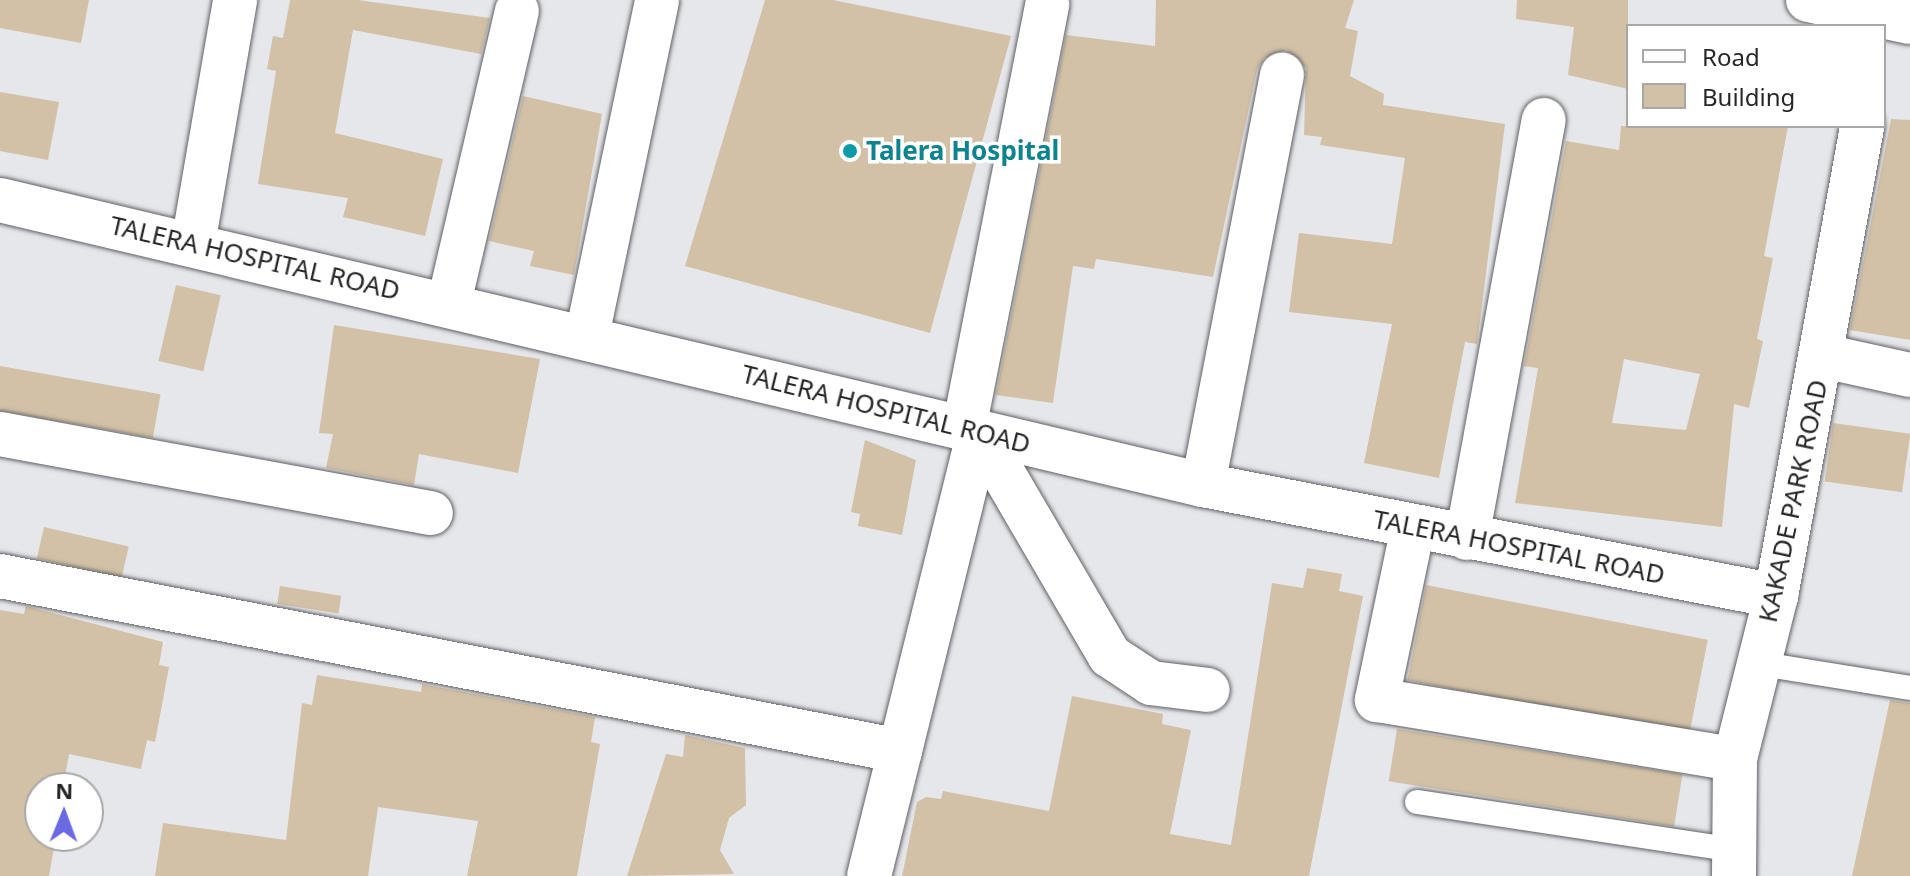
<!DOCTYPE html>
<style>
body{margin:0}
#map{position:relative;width:1910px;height:876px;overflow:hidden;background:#e6e7ea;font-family:"Noto Sans",sans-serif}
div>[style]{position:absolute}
.building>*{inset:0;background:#d2c1a6;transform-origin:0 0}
.roads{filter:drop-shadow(0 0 2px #606164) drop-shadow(0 0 2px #606164)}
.lane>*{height:24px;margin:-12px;padding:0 12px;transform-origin:12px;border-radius:12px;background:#fff}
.street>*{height:44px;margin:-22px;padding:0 22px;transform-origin:22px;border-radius:22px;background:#fff}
.dots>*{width:22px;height:22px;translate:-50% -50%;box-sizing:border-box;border:4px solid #fff;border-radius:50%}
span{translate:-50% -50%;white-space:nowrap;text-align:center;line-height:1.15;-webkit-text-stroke:7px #fff;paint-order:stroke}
.culture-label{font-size:26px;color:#0d838f;font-weight:700}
.left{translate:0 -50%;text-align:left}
.street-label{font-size:26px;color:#252627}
.legend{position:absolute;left:1626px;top:24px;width:260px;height:104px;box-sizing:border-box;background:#fff;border:2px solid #a8a8a9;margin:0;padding:10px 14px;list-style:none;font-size:24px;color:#252627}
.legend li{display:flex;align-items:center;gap:16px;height:40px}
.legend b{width:40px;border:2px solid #a8a8a9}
.north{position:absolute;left:24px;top:772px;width:80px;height:80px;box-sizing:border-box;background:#fff;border:2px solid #a8a8a9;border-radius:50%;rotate:1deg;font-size:22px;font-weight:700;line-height:32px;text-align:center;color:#252627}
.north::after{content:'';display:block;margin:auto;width:28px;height:36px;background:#6b69e3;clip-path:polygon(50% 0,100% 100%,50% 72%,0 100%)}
</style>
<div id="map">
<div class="building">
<i style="clip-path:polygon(0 0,89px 0,81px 43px,0 28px)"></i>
<i style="clip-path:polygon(290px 0,358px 0,490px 18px,481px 54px,353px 30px,335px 133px,443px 159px,425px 236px,343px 217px,348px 198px,258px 184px,276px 71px,267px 69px,273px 36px,283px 38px)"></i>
<i style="clip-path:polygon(765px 0,833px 0,1011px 36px,930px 333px,685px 266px)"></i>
<i style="clip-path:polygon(1156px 0,1354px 0,1345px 28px,1358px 31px,1350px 76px,1384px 94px,1383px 105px,1505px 124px,1477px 344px,1465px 342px,1439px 478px,1364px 463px,1392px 324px,1289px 312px,1299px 233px,1392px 244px,1405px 158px,1320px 145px,1322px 137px,1304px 135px,1306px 68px,1286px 50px,1264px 58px,1257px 70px,1213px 277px,1096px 259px,1094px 269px,1073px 266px,1053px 403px,996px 395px,1066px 35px,1155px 46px)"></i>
<i style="clip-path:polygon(1517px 0,1628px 0,1628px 89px,1568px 75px,1574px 27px,1516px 19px)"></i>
<i style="clip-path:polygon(0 92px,59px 102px,48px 160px,0 151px)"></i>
<i style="clip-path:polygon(523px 96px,602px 114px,574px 275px,530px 266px,534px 251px,489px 241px)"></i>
<i style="clip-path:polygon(1891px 119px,1910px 120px,1910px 340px,1850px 330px)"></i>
<i style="clip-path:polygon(evenodd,1621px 126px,1788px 126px,1764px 256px,1773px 258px,1757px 339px,1763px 341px,1749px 408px,1734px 404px,1722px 527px,1515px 503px,1538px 368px,1524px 366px,1566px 141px,1619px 150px,1621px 126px,1624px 359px,1700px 374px,1686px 430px,1612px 423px,1624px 359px)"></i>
<i style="left:176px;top:285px;width:46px;height:78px;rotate:13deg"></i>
<i style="clip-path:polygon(334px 325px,540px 359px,518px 473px,419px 454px,414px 485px,326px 468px,333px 434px,319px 433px)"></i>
<i style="left:0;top:366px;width:163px;height:44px;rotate:10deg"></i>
<i style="left:1833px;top:423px;width:78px;height:59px;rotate:8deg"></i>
<i style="clip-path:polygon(865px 440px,916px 460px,902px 535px,858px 526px,860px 514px,851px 512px)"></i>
<i style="left:44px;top:527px;width:87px;height:32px;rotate:13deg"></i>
<i style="clip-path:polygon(1307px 568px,1342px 574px,1339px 591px,1363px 596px,1309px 876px,902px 876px,917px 802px,926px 797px,941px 799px,943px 791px,1049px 811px,1072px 696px,1163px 714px,1162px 724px,1191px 730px,1170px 834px,1231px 845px,1272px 583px,1303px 588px)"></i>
<i style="left:1426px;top:585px;width:287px;height:97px;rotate:11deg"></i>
<i style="left:280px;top:586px;width:62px;height:18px;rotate:9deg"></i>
<i style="clip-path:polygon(26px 606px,163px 642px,159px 665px,169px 667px,155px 742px,147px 740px,141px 769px,69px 754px,63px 788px,40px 788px,40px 836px,56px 836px,49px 876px,0 876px,0 610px,24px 614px)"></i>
<i style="clip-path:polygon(317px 675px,421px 692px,422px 684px,595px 717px,591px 742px,600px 744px,577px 876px,467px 876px,478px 821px,378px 807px,368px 876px,155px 876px,163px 823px,286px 840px,302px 703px,312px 705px)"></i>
<i style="clip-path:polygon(1890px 700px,1910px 703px,1910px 876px,1852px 876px)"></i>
<i style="left:1397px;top:729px;width:289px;height:53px;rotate:9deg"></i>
<i style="clip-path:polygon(685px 735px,745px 748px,746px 805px,729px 818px,720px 850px,734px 874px,627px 876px,666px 754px,683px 757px)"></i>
</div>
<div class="roads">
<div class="lane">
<i style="left:1756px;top:663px;width:156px;rotate:9.2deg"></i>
<i style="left:1417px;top:802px;width:322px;rotate:8.6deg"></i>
</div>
<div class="street">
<i style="left:1808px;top:0;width:104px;rotate:12.2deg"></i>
<i style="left:0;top:200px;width:1236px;rotate:13.33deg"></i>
<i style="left:1203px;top:485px;width:584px;rotate:10.96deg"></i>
<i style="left:193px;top:244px;width:248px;rotate:-80.2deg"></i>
<i style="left:449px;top:303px;width:300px;rotate:-76.9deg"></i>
<i style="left:587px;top:336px;width:343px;rotate:-78.2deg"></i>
<i style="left:1823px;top:356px;width:89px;rotate:12.3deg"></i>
<i style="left:964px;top:429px;width:433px;rotate:-78.9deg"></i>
<i style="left:979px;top:432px;width:259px;rotate:59.7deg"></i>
<i style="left:1110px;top:656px;width:49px;rotate:33.4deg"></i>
<i style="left:1151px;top:683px;width:57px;rotate:7deg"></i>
<i style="left:0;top:434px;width:438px;rotate:10.4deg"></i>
<i style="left:1203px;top:485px;width:418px;rotate:-79.1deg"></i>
<i style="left:1413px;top:527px;width:177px;rotate:101.8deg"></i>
<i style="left:1377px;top:700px;width:363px;rotate:9.4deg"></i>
<i style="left:1467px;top:538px;width:425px;rotate:-79.6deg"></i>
<i style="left:0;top:576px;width:917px;rotate:11deg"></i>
<i style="left:869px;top:876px;width:457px;rotate:-76.1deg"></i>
<i style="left:1734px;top:876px;width:117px;rotate:-89.5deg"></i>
<i style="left:1735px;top:759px;width:168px;rotate:-75.9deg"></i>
<i style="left:1776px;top:596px;width:478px;rotate:-79.6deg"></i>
</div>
</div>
<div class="dots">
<i style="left:850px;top:151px;background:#0f9aa8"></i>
</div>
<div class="culture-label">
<span class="left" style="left:866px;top:151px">Talera Hospital</span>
</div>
<div class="street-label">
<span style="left:255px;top:258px;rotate:13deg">TALERA HOSPITAL ROAD</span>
<span style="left:886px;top:409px;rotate:14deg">TALERA HOSPITAL ROAD</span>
<span style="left:1793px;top:501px;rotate:-78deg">KAKADE PARK ROAD</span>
<span style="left:1519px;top:547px;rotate:11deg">TALERA HOSPITAL ROAD</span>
</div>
<ul class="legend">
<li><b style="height:10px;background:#fff"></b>Road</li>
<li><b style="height:22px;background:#d2c1a6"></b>Building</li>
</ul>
<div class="north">N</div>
</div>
